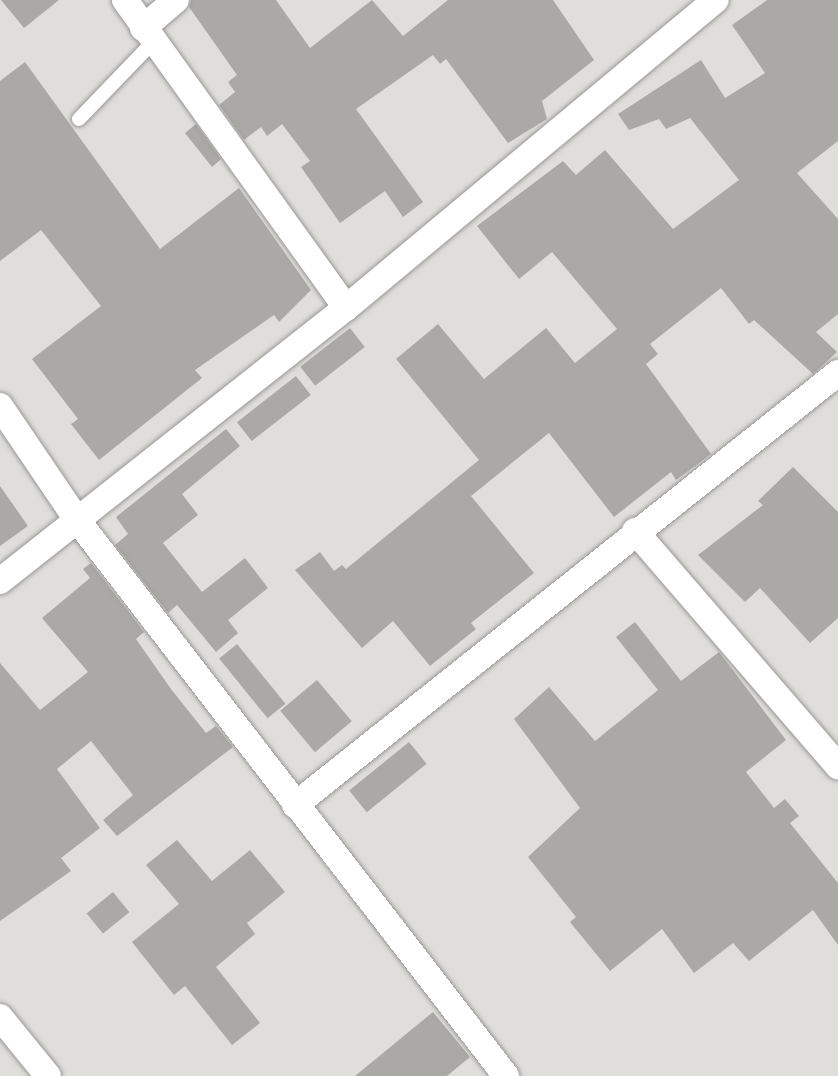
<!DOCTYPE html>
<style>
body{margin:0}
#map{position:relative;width:838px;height:1076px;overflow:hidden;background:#e0dedb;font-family:"Archivo Narrow",sans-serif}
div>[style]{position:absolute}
.building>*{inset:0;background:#aba9a6;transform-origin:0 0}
.roads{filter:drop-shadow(0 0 2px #999794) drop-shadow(0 0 2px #999794)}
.service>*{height:14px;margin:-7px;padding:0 7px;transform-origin:7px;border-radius:7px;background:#fff}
.minor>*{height:26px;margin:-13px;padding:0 13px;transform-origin:13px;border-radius:13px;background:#fff}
span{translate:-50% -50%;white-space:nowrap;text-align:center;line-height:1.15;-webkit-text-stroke:5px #e0dedb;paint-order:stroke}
</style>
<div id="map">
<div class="building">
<i style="clip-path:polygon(1px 0,59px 0,24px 28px)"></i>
<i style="clip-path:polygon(191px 0,276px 0,310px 48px,372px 0,403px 36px,448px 0,553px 0,594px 60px,542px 101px,547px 119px,508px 143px,446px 59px,440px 64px,433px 55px,356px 109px,423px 202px,403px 217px,385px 191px,340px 223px,301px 167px,310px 161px,282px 124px,267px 136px,261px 127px,244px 140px,219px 105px,235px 92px,228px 82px,237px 75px,189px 7px)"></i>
<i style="clip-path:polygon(767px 0,838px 0,838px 141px,797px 173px,838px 219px,838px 314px,816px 332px,837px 352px,813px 374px,754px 320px,749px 324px,721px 288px,650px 344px,658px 354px,646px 364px,711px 454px,676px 480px,671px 472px,614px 517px,549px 433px,471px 496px,534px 573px,471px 623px,476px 629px,430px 666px,393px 621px,362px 648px,295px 570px,320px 552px,334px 571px,342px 565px,346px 569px,479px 460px,396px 359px,438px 324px,484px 379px,546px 328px,575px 363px,617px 329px,552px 252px,519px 279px,477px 226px,563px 161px,576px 175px,605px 150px,673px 229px,739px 180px,690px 118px,666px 129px,659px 119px,629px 130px,618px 114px,701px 60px,725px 98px,765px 73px,732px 25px)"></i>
<i style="clip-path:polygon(25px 62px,160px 249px,239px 188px,311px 290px,279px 322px,274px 315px,195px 370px,202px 378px,99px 460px,71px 424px,78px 419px,32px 359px,101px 306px,41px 230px,0 261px,0 81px)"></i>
<i style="clip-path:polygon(196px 124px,221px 159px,212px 167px,185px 133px)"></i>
<i style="left:350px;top:328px;width:24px;height:63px;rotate:52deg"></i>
<i style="left:296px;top:376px;width:24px;height:75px;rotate:52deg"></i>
<i style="clip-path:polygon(226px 429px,240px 446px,182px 494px,198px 515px,163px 543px,202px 592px,245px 558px,268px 588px,228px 620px,238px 633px,216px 652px,177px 605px,168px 613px,115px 545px,128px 534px,116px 517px)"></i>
<i style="clip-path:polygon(793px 467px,838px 512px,838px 618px,810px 643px,760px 588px,745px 602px,698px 555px,763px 505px,758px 501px)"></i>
<i style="clip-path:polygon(0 486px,28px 526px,0 546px)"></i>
<i style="clip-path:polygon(91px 563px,144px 632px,136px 639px,171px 689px,206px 733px,216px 726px,233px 747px,117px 836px,103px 820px,133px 795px,91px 741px,57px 769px,100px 828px,61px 858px,71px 871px,0 921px,0 663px,40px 710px,88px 672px,42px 618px,90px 578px,83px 569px)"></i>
<i style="clip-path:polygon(635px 622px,681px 681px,719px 652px,786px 740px,746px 772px,774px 808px,785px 799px,799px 816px,790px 823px,838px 883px,838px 945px,813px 910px,749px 961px,733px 943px,694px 973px,662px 929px,610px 971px,570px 922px,576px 917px,528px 857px,580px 808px,514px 719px,549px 687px,595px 741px,658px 690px,616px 637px)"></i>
<i style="left:237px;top:644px;width:77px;height:23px;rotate:51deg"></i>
<i style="left:317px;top:680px;width:54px;height:48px;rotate:50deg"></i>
<i style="left:409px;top:742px;width:28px;height:77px;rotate:51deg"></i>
<i style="clip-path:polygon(177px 840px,212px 881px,250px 850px,285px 892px,247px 923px,255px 934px,216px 967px,260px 1023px,232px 1045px,185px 986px,174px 995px,132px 942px,179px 904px,146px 865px)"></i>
<i style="left:113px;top:892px;width:26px;height:34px;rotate:51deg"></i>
<i style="clip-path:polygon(433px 1012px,470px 1057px,447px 1076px,355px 1076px)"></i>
</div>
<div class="roads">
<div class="service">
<i style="left:79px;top:119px;width:107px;rotate:-46.1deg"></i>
</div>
<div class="minor">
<i style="left:125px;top:0;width:379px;rotate:54.3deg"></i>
<i style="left:143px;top:28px;width:43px;rotate:-40.3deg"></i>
<i style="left:0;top:406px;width:139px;rotate:55.9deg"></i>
<i style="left:78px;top:521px;width:701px;rotate:52.36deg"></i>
<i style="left:635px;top:531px;width:311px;rotate:49.2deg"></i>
<i style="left:0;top:581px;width:441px;rotate:-38.3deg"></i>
<i style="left:346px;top:308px;width:481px;rotate:-39.8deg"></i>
<i style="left:295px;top:805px;width:694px;rotate:-38.51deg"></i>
<i style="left:0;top:1017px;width:76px;rotate:50.9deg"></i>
</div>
</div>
</div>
